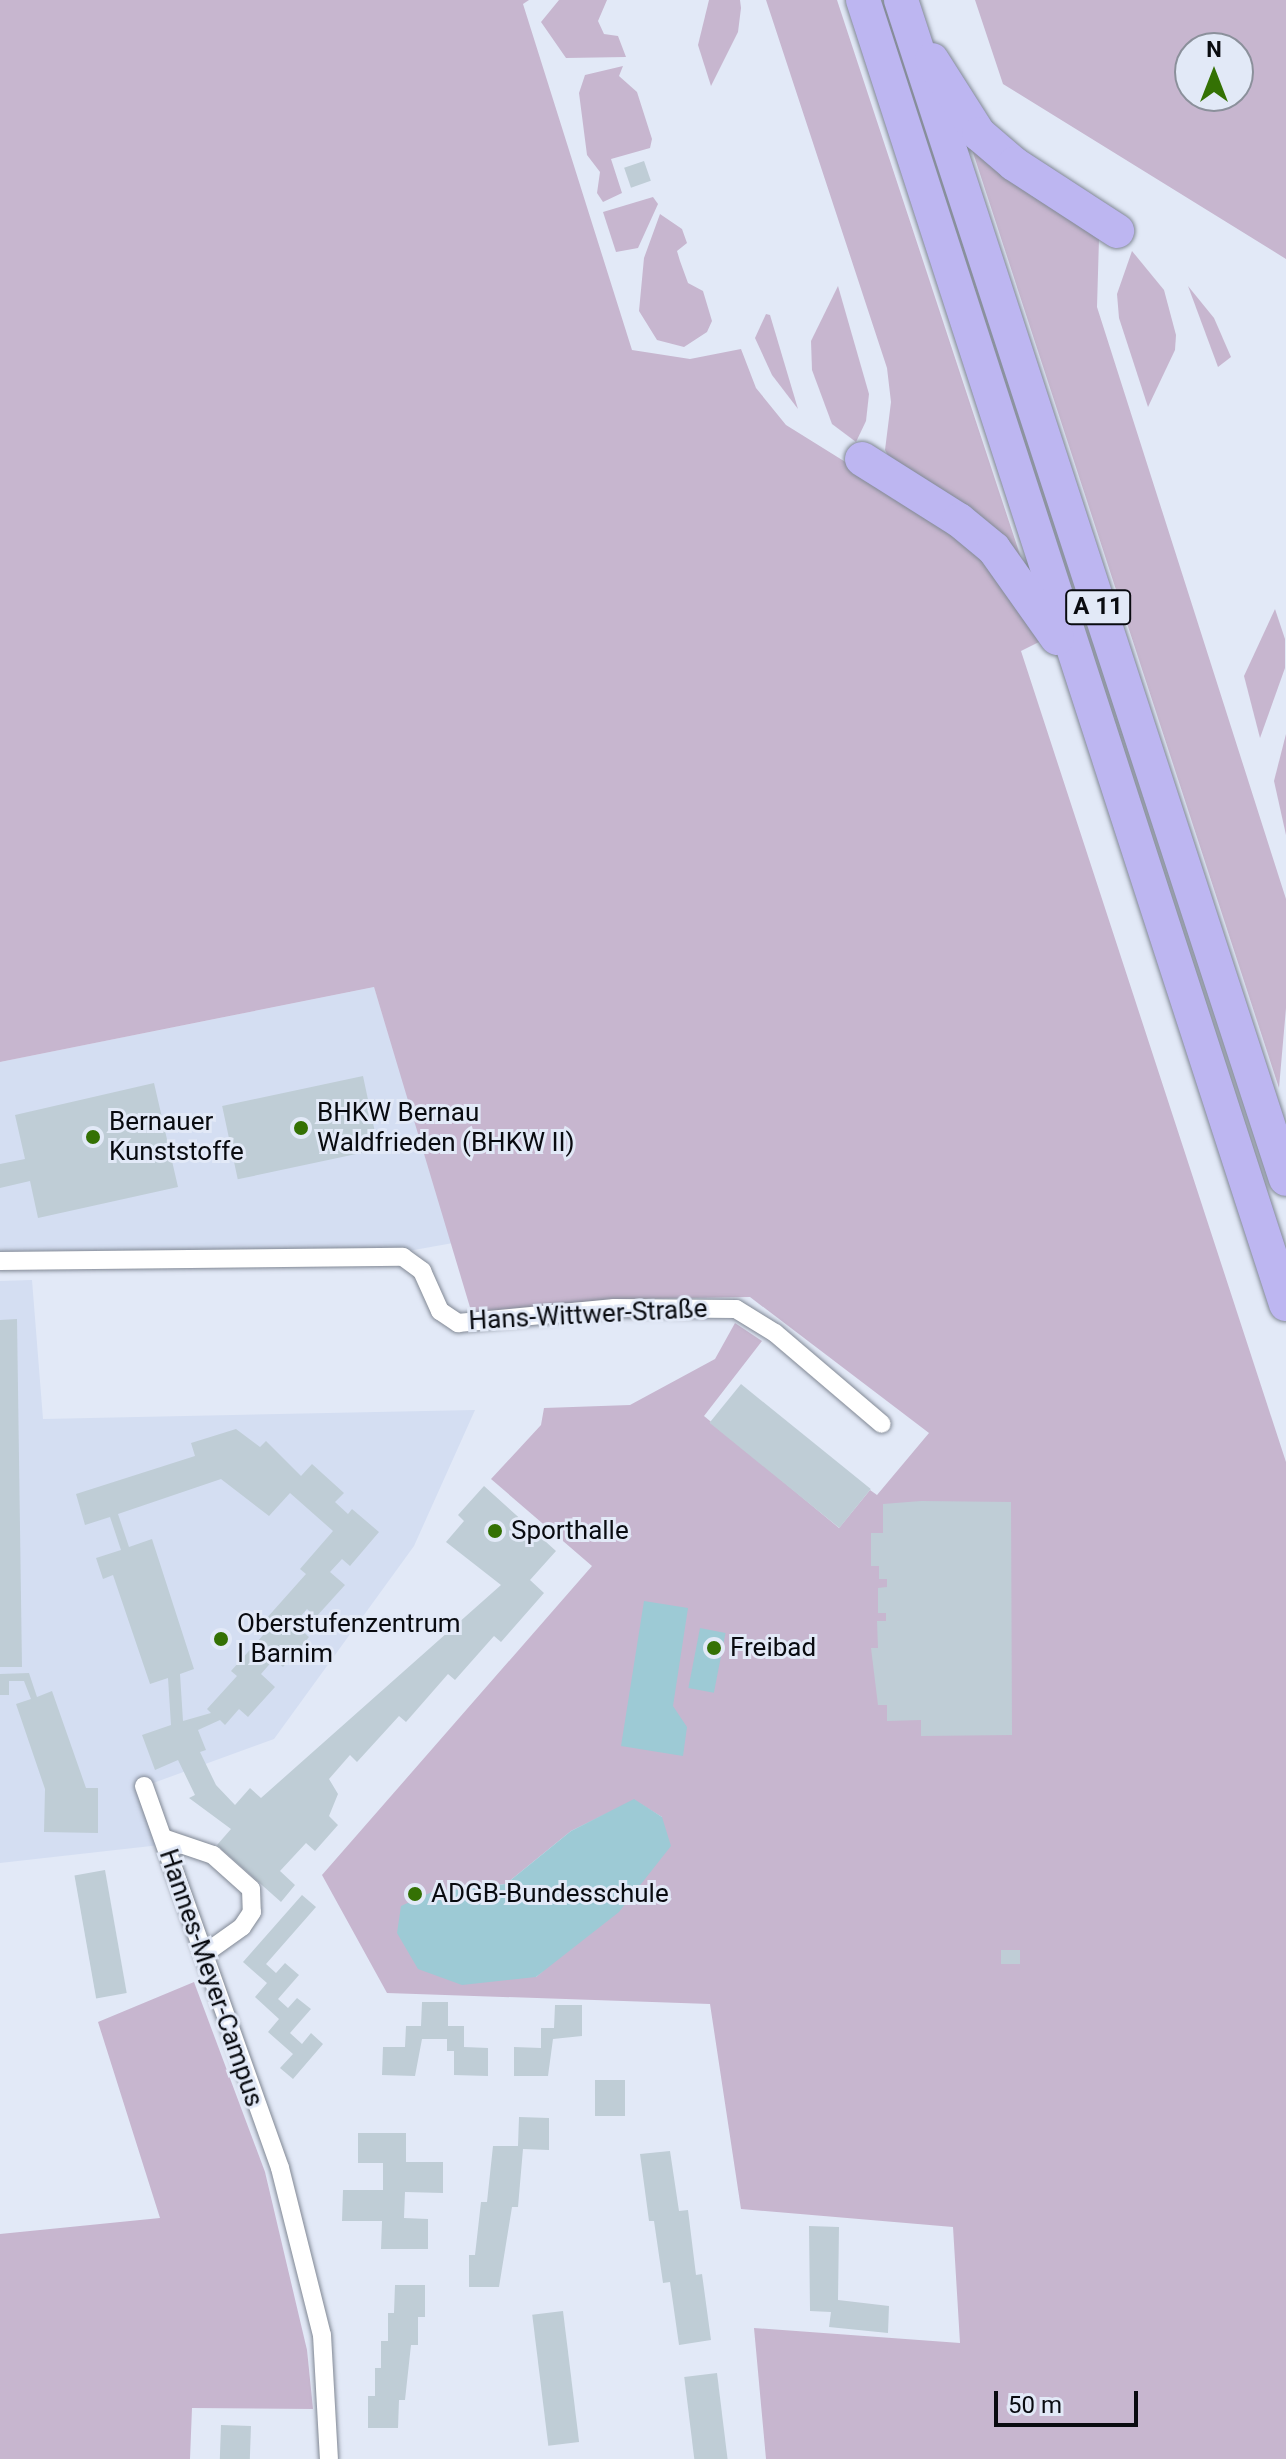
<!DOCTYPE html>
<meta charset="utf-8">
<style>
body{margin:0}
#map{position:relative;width:1286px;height:2459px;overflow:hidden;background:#e2e9f7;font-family:Roboto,sans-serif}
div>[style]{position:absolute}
.built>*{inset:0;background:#d4def2}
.green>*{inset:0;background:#c7b6cf}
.water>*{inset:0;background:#9dcad5;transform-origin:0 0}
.building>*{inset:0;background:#bfcdd6;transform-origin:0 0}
.roads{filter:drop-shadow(0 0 2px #818894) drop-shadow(0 0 2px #818894)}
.street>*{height:18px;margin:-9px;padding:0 9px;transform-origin:9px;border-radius:9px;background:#fff}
.highway>*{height:34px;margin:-17px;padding:0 17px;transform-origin:17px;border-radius:17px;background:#bdb6f1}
.dots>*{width:22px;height:22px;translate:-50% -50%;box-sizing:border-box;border:4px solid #e2e9f7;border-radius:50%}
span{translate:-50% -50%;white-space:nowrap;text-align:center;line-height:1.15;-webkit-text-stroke:6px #e2e9f7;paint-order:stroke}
.shield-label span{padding:2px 6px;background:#e2e9f7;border:2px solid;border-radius:6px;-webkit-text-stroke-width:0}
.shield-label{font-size:24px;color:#090b10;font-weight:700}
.poi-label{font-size:26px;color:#090b10}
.left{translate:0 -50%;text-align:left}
.street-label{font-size:26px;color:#090b10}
.north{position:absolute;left:1174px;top:32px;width:80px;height:80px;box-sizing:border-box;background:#e2e9f7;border:2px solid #8b909b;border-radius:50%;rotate:0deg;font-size:22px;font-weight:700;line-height:32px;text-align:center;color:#090b10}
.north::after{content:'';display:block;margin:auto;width:28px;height:36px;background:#347104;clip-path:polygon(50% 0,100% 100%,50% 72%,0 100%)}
.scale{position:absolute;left:994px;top:2391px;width:144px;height:36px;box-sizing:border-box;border:4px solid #090b10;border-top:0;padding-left:10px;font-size:24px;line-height:28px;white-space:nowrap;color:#090b10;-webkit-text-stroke:6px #e2e9f7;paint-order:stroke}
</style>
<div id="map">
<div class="built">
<i style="clip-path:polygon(374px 987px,453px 1243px,375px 1257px,0 1261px,0 1062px)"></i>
<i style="clip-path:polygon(32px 1280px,43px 1419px,475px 1410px,414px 1546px,274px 1739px,145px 1786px,169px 1844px,0 1863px,0 1281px)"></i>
</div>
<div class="green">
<i style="clip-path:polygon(evenodd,0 0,529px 0,523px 4px,632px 350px,690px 359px,741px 349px,756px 388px,786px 425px,974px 542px,1041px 641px,1021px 651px,1286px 1462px,1286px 2459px,766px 2459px,754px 2328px,960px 2343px,953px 2227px,741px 2209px,710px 2004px,387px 1993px,322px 1875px,592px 1566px,491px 1479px,541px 1425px,544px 1408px,630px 1405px,715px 1359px,735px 1323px,762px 1341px,704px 1416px,839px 1528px,870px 1490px,877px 1495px,929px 1433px,750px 1297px,625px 1299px,472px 1314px,374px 987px,0 1062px,0 0,634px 1800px,662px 1817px,574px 1944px,536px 1977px,432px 1892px,506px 1884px,571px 1831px,634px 1800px)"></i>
<i style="clip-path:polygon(559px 0,607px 0,598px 21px,604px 34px,618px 36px,626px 57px,566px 58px,541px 22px)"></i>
<i style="clip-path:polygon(709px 0,740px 0,741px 8px,738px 32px,711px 86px,698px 45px)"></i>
<i style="clip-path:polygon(766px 0,837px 0,1023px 564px,893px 465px,885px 450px,891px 402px,887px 368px)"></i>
<i style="clip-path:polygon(evenodd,975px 0,1286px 0,1286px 259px,1003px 84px,975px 0,1238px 48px,1238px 96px,1190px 96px,1190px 48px,1238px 48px)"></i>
<i style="clip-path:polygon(623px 66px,619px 76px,637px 92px,652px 139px,650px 148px,611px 159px,622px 193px,603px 202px,597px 193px,600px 172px,587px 155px,579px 93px,585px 75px)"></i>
<i style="clip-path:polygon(966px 131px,1099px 239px,1097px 307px,1286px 899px,1286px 1008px,1279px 1088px)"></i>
<i style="clip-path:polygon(653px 197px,658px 204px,638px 248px,616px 252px,603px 212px)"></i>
<i style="clip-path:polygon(660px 214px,682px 229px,687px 243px,677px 251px,680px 261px,688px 283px,703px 291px,712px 321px,707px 332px,684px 347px,657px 340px,639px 311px,644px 258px)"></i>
<i style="clip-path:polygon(1132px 251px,1164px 290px,1176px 335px,1175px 350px,1148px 407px,1119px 318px,1117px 294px)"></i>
<i style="clip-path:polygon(838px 286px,869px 394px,866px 421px,856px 442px,832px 424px,812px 370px,811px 341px)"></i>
<i style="clip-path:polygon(1188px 286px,1214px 318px,1231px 357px,1218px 367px)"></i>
<i style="clip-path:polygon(766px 314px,770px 315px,798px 409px,772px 375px,755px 338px)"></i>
<i style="clip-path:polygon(1275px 609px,1285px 639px,1285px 668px,1260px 738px,1244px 676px)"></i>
<i style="clip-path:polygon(1286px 734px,1286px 835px,1274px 781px)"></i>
<i style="clip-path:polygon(194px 1982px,265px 2172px,307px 2350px,313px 2409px,192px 2408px,190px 2459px,0 2459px,0 2234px,160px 2218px,98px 2022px)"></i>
</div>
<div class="water">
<i style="clip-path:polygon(644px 1601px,688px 1608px,673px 1706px,687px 1727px,683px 1756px,621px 1746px)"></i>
<i style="left:700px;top:1628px;width:26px;height:61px;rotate:11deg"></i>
<i style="clip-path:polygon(634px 1799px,662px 1817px,671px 1846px,619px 1912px,536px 1977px,462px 1985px,418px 1969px,397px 1933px,401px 1906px,432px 1892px,506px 1884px,571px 1831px)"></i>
</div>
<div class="building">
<i style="left:644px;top:161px;width:21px;height:21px;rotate:71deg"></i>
<i style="left:363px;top:1076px;width:75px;height:144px;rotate:78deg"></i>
<i style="clip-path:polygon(154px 1083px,178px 1187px,38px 1218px,30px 1181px,0 1188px,0 1164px,25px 1159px,15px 1115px)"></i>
<i style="clip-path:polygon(17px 1319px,22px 1667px,0 1667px,0 1320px)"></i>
<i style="left:741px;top:1384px;width:167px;height:50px;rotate:39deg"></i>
<i style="clip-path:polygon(evenodd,236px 1429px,260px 1447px,266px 1441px,301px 1476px,312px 1464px,344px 1493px,335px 1502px,348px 1514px,352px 1509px,379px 1532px,350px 1566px,342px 1559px,330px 1572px,345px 1585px,316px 1617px,307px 1609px,294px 1624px,309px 1637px,283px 1667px,274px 1659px,261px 1674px,275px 1687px,248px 1717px,239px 1709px,225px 1725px,220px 1720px,198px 1730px,206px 1750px,200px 1752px,216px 1785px,235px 1805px,250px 1788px,261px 1798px,501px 1585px,446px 1542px,464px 1521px,458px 1515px,484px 1486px,556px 1551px,530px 1580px,544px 1593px,501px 1642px,494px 1636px,455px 1680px,448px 1674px,406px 1722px,399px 1716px,357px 1762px,350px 1755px,329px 1779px,338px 1794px,329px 1816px,338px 1825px,315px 1851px,306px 1843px,280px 1871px,295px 1885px,281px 1902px,217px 1845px,231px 1829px,189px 1798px,195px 1795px,178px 1760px,155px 1770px,142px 1735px,171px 1725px,168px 1678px,150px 1684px,113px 1575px,103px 1579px,96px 1558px,121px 1550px,110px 1517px,85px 1525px,76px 1494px,195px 1456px,191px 1443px,236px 1429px,221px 1479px,269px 1516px,290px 1493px,333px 1531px,300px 1569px,306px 1574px,265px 1620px,272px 1625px,231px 1671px,237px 1676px,207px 1709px,211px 1713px,183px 1721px,180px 1674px,194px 1669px,152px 1539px,129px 1547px,118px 1514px,221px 1479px)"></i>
<i style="clip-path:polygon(921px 1501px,1011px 1502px,1012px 1735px,921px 1736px,921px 1720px,887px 1721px,887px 1705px,878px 1705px,871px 1648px,878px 1648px,877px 1621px,886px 1621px,886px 1613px,878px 1613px,878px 1588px,887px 1587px,887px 1579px,879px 1579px,879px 1566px,871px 1566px,871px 1533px,883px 1533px,883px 1504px)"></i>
<i style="clip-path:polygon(29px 1673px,37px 1697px,52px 1691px,86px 1788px,98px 1788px,98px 1833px,44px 1832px,45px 1789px,16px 1704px,31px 1699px,24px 1681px,9px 1681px,9px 1695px,0 1695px,0 1674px)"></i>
<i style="left:105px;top:1870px;width:125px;height:31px;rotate:80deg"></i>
<i style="clip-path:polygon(302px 1895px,316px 1907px,266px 1964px,276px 1973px,285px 1963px,299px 1975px,278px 1999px,288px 2008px,297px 1998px,311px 2009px,290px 2033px,302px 2044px,311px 2033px,323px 2044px,293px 2079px,280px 2068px,293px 2054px,268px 2032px,279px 2019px,255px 1997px,267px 1983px,243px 1962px)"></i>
<i style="left:1001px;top:1950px;width:19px;height:14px"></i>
<i style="clip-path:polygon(422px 2002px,448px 2002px,448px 2026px,464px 2026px,464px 2047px,488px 2048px,488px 2076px,454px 2075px,454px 2051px,447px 2051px,447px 2039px,422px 2039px,415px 2076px,382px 2075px,383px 2047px,405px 2047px,406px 2026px,421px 2026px)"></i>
<i style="clip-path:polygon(555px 2005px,582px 2005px,582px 2036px,553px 2039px,548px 2076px,514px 2076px,514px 2047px,541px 2048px,541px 2028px,554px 2028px)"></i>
<i style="left:595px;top:2080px;width:30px;height:36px"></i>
<i style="clip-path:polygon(519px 2117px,549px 2118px,549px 2150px,523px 2149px,518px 2207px,512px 2207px,499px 2287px,469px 2287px,469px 2255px,475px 2255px,481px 2202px,487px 2202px,493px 2146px,518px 2146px)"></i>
<i style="clip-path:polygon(358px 2133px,406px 2133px,406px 2162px,443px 2162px,443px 2193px,405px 2192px,404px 2218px,428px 2219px,428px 2249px,381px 2249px,382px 2221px,342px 2221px,343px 2190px,383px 2190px,383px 2163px,358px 2163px)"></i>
<i style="clip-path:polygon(670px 2151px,679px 2211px,688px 2210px,696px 2275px,702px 2274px,711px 2340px,679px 2345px,670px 2282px,663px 2283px,654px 2221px,649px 2221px,640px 2154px)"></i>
<i style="clip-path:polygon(809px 2226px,839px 2227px,838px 2300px,889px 2306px,888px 2333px,829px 2327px,831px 2312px,810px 2311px)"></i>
<i style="clip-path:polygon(395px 2285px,425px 2285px,425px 2317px,418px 2317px,418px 2345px,411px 2345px,405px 2400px,399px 2400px,398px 2428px,368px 2428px,368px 2396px,375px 2396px,375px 2368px,381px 2368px,381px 2341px,388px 2341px,388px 2313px,394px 2313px)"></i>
<i style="left:563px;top:2311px;width:132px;height:31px;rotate:83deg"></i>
<i style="left:717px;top:2373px;width:87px;height:33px;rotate:83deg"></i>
<i style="left:221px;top:2425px;width:30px;height:34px;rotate:2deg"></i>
</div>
<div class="roads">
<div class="street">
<i style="left:0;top:1261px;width:403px;rotate:-0.6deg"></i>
<i style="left:403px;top:1257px;width:24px;rotate:36deg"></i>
<i style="left:422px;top:1271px;width:44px;rotate:65.8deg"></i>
<i style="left:440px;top:1311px;width:22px;rotate:34deg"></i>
<i style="left:458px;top:1323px;width:157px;rotate:-5.5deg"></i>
<i style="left:614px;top:1308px;width:122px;rotate:0.5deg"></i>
<i style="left:736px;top:1309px;width:46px;rotate:31.6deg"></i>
<i style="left:775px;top:1333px;width:140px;rotate:40.4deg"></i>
<i style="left:144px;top:1786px;width:405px;rotate:70.4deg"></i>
<i style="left:280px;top:2168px;width:172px;rotate:75.9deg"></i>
<i style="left:322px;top:2335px;width:124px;rotate:86.8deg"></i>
<i style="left:163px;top:1838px;width:53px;rotate:18.8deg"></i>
<i style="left:213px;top:1855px;width:51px;rotate:41.8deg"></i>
<i style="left:251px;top:1889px;width:23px;rotate:88deg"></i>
<i style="left:252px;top:1912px;width:18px;rotate:124deg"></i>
<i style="left:242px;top:1927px;width:47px;rotate:144.6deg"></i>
</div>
<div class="highway">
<i style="left:863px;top:0;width:1371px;rotate:72.03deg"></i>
<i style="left:901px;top:0;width:1240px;rotate:71.92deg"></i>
<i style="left:932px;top:60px;width:88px;rotate:57.6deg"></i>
<i style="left:979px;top:134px;width:46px;rotate:40.6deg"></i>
<i style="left:1014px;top:164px;width:123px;rotate:33deg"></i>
<i style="left:862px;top:459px;width:115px;rotate:32.2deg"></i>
<i style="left:959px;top:520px;width:45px;rotate:39.6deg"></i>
<i style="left:994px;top:549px;width:109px;rotate:54.7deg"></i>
</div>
</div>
<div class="dots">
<i style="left:301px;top:1128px;background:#347104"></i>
<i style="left:93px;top:1137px;background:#347104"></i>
<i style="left:495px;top:1531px;background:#347104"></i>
<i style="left:221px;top:1639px;background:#347104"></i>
<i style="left:714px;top:1648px;background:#347104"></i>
<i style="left:415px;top:1894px;background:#347104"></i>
</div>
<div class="shield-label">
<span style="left:1098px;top:607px">A 11</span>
</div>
<div class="poi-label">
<span class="left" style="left:317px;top:1128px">BHKW Bernau<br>Waldfrieden (BHKW II)</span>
<span class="left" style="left:109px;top:1137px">Bernauer<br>Kunststoffe</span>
<span class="left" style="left:511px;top:1531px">Sporthalle</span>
<span class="left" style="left:237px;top:1639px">Oberstufenzentrum<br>I Barnim</span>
<span class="left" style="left:730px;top:1648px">Freibad</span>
<span class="left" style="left:431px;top:1894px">ADGB-Bundesschule</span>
</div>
<div class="street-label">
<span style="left:588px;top:1315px;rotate:-3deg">Hans-Wittwer-Straße</span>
<span style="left:211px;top:1978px;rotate:71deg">Hannes-Meyer-Campus</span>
</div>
<div class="north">N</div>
<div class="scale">50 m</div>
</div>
